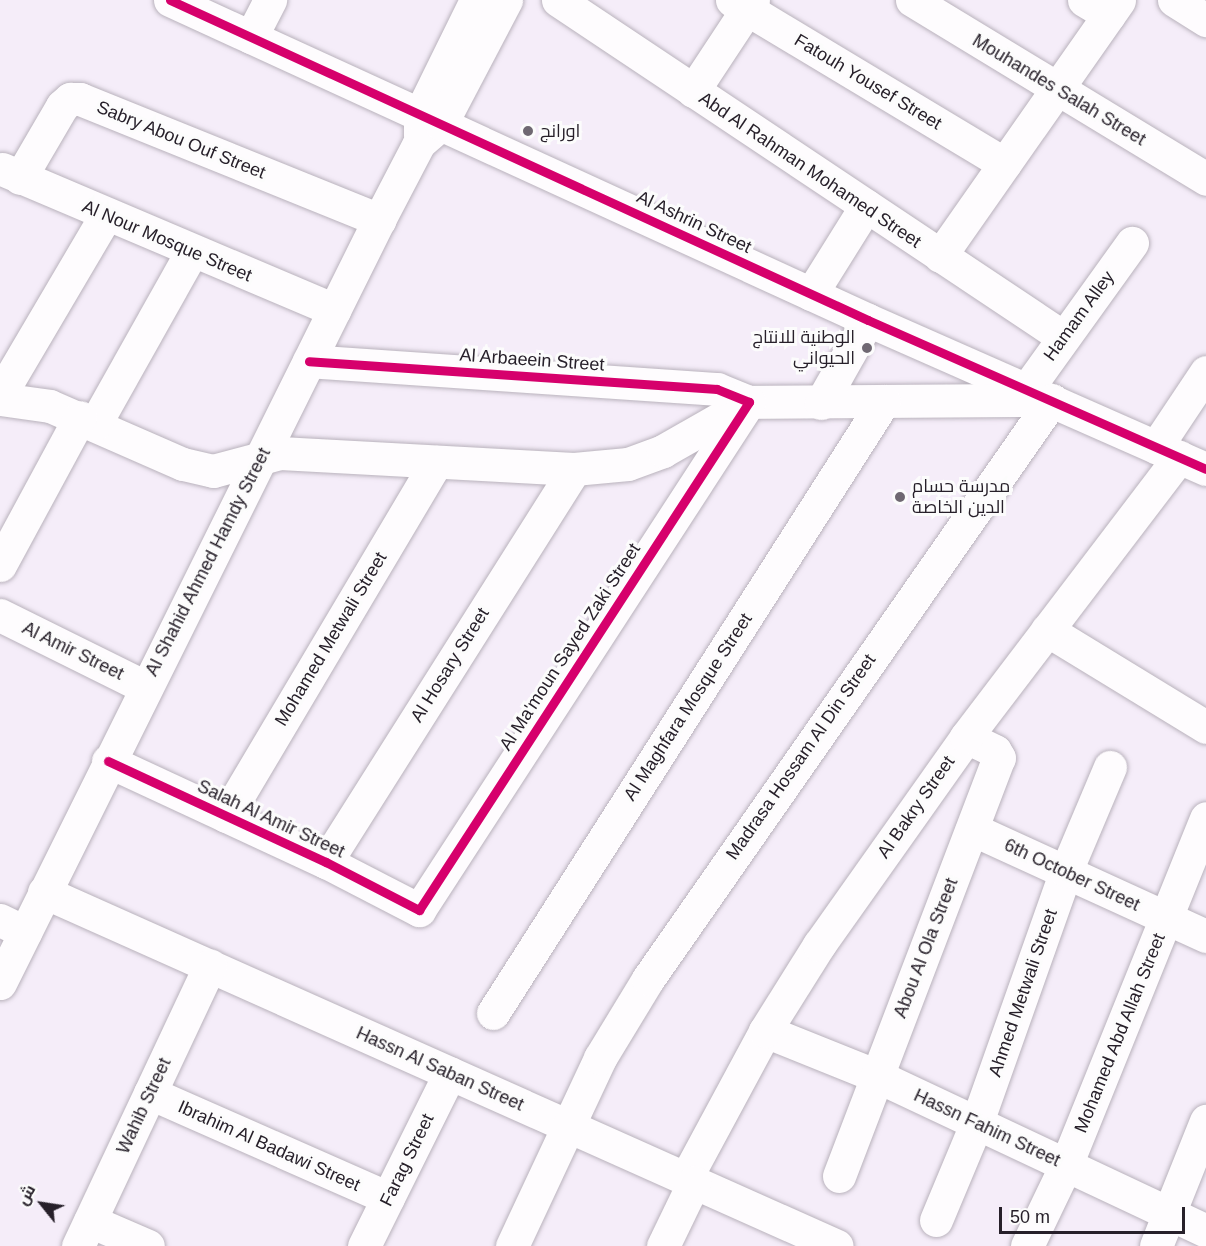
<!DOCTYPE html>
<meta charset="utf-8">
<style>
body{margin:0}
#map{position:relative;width:1206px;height:1246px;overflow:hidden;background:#f5edf9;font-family:Helvetica,Cairo,sans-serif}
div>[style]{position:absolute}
.roads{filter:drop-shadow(0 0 2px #b9b2bc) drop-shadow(0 0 2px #b9b2bc)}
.minor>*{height:33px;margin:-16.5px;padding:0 16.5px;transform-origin:16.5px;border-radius:16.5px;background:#fefcfe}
.cycleway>*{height:9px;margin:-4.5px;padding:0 4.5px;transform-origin:4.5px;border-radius:4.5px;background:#d6006c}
.dots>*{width:16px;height:16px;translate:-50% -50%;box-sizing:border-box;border:3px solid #fcfcfc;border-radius:50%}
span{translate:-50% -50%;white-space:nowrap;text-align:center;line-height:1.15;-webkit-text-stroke:6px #fcfcfc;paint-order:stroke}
.street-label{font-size:18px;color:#27202a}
.poi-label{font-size:18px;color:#27202a}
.left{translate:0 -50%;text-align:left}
.right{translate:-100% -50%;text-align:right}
.north{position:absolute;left:12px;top:1174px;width:60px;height:60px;-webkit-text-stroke:4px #fcfcfc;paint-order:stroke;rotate:300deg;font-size:16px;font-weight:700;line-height:24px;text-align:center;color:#27202a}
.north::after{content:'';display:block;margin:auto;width:21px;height:27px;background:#27202a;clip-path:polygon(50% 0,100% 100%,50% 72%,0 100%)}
.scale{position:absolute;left:999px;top:1207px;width:186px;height:27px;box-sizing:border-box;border:3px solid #27202a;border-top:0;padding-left:8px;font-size:18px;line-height:21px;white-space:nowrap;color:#27202a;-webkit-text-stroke:4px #fcfcfc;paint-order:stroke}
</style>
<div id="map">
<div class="roads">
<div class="minor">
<i style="left:170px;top:0;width:768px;rotate:24.63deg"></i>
<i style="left:868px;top:320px;width:369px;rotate:23.8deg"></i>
<i style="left:558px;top:0;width:607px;rotate:33.72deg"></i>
<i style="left:732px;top:0;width:318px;rotate:31deg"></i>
<i style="left:912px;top:0;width:344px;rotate:31.3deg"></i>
<i style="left:1084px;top:0;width:29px;rotate:31deg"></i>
<i style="left:1174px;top:0;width:38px;rotate:32deg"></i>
<i style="left:251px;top:37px;width:42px;rotate:-62.8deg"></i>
<i style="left:693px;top:91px;width:109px;rotate:-56.6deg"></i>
<i style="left:420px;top:135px;width:21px;rotate:-90deg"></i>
<i style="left:420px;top:114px;width:127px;rotate:-63.8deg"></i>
<i style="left:2px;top:169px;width:361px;rotate:23deg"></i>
<i style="left:20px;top:178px;width:83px;rotate:-59.7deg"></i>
<i style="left:62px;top:106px;width:11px;rotate:-41deg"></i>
<i style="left:70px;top:99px;width:10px"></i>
<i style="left:80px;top:99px;width:323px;rotate:22deg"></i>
<i style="left:940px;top:256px;width:312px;rotate:-55deg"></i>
<i style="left:811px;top:294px;width:104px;rotate:-58deg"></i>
<i style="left:1027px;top:389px;width:180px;rotate:-54.3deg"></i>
<i style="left:0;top:395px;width:209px;rotate:-59.5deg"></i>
<i style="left:0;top:399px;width:50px;rotate:8deg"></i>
<i style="left:50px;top:406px;width:145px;rotate:23.6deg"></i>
<i style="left:183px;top:464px;width:31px;rotate:13deg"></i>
<i style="left:213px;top:471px;width:69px;rotate:-15deg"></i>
<i style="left:280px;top:453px;width:294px;rotate:3.1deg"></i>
<i style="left:574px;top:469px;width:54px;rotate:-5.3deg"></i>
<i style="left:628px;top:464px;width:37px;rotate:-20deg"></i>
<i style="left:663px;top:451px;width:99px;rotate:-29.7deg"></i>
<i style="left:749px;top:402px;width:290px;rotate:-0.4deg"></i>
<i style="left:821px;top:403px;width:95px;rotate:-60.5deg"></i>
<i style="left:95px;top:424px;width:196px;rotate:-60.7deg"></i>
<i style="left:1156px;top:447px;width:90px;rotate:-56.3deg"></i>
<i style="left:0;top:565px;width:168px;rotate:-61.6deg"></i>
<i style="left:0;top:615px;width:162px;rotate:26.4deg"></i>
<i style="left:1047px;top:630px;width:186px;rotate:31.4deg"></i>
<i style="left:108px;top:761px;width:240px;rotate:24.9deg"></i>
<i style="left:326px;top:862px;width:105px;rotate:27.3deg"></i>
<i style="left:419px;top:910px;width:606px;rotate:-56.99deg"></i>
<i style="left:749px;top:402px;width:35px;rotate:-158deg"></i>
<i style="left:717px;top:389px;width:409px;rotate:-176.1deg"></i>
<i style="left:226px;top:816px;width:412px;rotate:-59.3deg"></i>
<i style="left:972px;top:829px;width:257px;rotate:24.6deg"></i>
<i style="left:326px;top:862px;width:465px;rotate:-57.7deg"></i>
<i style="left:44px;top:892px;width:868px;rotate:24.06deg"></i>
<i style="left:0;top:920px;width:28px;rotate:26deg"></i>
<i style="left:0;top:983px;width:852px;rotate:-63.59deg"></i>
<i style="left:379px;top:220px;width:87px;rotate:-62.5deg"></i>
<i style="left:419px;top:143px;width:29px;rotate:-41deg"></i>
<i style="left:441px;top:124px;width:140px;rotate:-62.3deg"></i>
<i style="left:493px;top:1013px;width:726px;rotate:-57.43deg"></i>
<i style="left:765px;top:1031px;width:121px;rotate:21.9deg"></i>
<i style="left:877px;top:1076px;width:364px;rotate:25.2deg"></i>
<i style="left:150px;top:1093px;width:260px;rotate:23.8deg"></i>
<i style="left:839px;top:1176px;width:448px;rotate:-69.1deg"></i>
<i style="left:999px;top:758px;width:8px;rotate:-120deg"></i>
<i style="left:995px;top:751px;width:32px;rotate:-154deg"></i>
<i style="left:686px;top:1178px;width:167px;rotate:-61.7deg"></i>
<i style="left:765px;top:1031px;width:102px;rotate:-57.9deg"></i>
<i style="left:819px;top:945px;width:255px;rotate:-54.7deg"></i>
<i style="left:966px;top:737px;width:352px;rotate:-52.7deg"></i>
<i style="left:936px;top:1220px;width:106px;rotate:-67.3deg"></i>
<i style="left:977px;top:1122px;width:266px;rotate:-70.5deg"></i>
<i style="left:1066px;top:871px;width:113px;rotate:-67.1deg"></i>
<i style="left:90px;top:1221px;width:63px;rotate:23.3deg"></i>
<i style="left:78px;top:1246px;width:310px;rotate:-64.8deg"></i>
<i style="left:364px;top:1246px;width:193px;rotate:-63.6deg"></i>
<i style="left:512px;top:1246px;width:208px;rotate:-64.9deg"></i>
<i style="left:600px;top:1058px;width:92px;rotate:-58.7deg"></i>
<i style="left:648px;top:979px;width:706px;rotate:-55.09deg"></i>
<i style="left:663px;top:1246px;width:71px;rotate:-64.2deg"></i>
<i style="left:1027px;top:1246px;width:90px;rotate:-64.3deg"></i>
<i style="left:1066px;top:1165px;width:374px;rotate:-68deg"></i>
<i style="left:1156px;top:1246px;width:135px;rotate:-68.2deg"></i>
</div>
</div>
<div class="cycleway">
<i style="left:170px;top:0;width:768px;rotate:24.63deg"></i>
<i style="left:868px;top:320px;width:369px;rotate:23.8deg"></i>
<i style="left:108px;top:761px;width:240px;rotate:24.9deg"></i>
<i style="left:326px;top:862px;width:105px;rotate:27.3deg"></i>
<i style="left:419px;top:910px;width:606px;rotate:-56.99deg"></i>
<i style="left:749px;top:402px;width:35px;rotate:-158deg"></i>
<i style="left:717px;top:389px;width:409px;rotate:-176.1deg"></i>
</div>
<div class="dots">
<i style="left:528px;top:131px;background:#6f6872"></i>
<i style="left:867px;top:348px;background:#6f6872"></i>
<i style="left:900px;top:497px;background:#6f6872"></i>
</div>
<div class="street-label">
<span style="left:868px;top:82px;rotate:31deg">Fatouh Yousef Street</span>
<span style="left:1059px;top:90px;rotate:31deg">Mouhandes Salah Street</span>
<span style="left:181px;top:140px;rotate:22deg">Sabry Abou Ouf Street</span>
<span style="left:810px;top:170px;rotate:34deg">Abd Al Rahman Mohamed Street</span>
<span style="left:694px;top:222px;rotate:25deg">Al Ashrin Street</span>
<span style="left:167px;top:241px;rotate:23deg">Al Nour Mosque Street</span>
<span style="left:1079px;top:316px;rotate:-54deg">Hamam Alley</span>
<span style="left:532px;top:360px;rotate:4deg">Al Arbaeein Street</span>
<span style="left:208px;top:562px;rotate:-63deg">Al Shahid Ahmed Hamdy Street</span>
<span style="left:331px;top:639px;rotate:-59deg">Mohamed Metwali Street</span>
<span style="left:570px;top:647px;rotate:-57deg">Al Ma'moun Sayed Zaki Street</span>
<span style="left:73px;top:651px;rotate:26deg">Al Amir Street</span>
<span style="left:450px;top:665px;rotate:-58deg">Al Hosary Street</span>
<span style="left:688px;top:707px;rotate:-57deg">Al Maghfara Mosque Street</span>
<span style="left:801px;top:757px;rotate:-55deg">Madrasa Hossam Al Din Street</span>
<span style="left:916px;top:807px;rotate:-55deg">Al Bakry Street</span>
<span style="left:271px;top:819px;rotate:25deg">Salah Al Amir Street</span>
<span style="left:1072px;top:875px;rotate:25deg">6th October Street</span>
<span style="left:926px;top:948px;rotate:-69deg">Abou Al Ola Street</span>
<span style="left:1023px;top:993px;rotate:-71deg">Ahmed Metwali Street</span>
<span style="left:1120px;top:1033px;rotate:-68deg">Mohamed Abd Allah Street</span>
<span style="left:440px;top:1069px;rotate:24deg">Hassn Al Saban Street</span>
<span style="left:144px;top:1106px;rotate:-65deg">Wahib Street</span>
<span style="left:987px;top:1128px;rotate:25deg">Hassn Fahim Street</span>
<span style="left:269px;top:1146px;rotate:24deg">Ibrahim Al Badawi Street</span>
<span style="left:407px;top:1160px;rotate:-64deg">Farag Street</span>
</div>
<div class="poi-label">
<span class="left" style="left:540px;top:131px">اورانج</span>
<span class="right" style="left:855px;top:348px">الوطنية للانتاج<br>الحيواني</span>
<span class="left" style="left:912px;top:497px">مدرسة حسام<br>الدين الخاصة</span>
</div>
<div class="north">ش</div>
<div class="scale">50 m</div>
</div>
